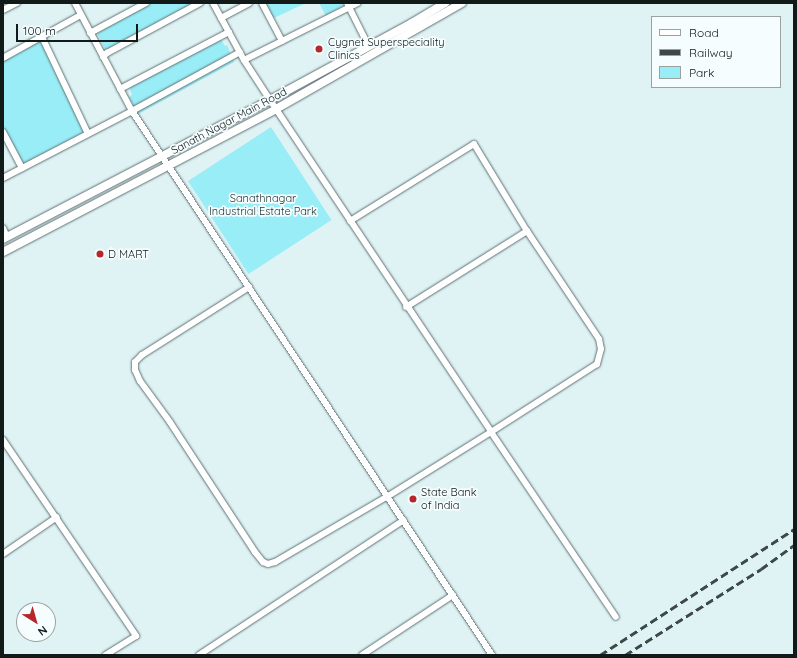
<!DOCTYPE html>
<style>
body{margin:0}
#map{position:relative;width:797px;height:658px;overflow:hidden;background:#dff3f5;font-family:Quicksand,sans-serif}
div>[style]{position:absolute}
.green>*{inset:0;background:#99edf7;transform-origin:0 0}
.roads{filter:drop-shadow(0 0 1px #5f7072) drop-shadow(0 0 1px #5f7072)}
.minor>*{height:6px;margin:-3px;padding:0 3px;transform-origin:3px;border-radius:3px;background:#fff}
.tertiary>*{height:8px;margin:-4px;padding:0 4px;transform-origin:4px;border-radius:4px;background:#fff}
.rail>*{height:2.5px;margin-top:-1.25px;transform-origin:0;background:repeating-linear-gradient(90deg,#3e4848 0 8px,transparent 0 12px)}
.dots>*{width:11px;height:11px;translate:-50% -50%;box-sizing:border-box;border:2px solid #f5fdfe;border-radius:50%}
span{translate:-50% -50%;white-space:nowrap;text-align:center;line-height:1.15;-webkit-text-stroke:3.5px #f5fdfe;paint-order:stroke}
.poi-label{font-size:11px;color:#121919}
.left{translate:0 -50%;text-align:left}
.street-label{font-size:11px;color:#121919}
.park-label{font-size:11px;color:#1c3032}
.frame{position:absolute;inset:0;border:4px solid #121919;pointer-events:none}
.legend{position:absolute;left:651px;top:16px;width:130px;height:72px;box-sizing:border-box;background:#f5fdfe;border:1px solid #9aa2a2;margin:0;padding:5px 7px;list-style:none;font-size:12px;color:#121919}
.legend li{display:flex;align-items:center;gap:8px;height:20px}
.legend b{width:20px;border:1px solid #9aa2a2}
.north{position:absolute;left:16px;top:602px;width:40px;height:40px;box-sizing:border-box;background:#f5fdfe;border:1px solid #9aa2a2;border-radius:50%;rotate:143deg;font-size:11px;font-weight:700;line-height:16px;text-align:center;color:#121919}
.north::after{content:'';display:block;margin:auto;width:14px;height:18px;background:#b6262a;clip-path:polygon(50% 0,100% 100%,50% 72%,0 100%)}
.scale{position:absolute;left:16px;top:24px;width:122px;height:18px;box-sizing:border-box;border:2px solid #121919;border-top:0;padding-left:5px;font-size:12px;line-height:14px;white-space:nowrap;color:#121919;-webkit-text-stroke:3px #f5fdfe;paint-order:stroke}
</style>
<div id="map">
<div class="green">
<i style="clip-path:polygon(144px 3px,196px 3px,106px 51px,95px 29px)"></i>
<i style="clip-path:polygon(263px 3px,306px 3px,272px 19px)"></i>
<i style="clip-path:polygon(319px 3px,342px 3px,343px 6px,326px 16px)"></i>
<i style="clip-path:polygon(220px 38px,225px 46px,227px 45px,234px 62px,138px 114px,129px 97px,132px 95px,129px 86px)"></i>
<i style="clip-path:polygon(41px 40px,85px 133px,23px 165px,3px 128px,3px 61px)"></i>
<i style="left:271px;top:127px;width:111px;height:99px;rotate:57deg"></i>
</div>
<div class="roads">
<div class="minor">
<i style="left:75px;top:3px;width:122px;rotate:62.2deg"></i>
<i style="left:132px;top:111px;width:652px;rotate:56.5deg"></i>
<i style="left:213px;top:3px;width:65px;rotate:61.5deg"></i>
<i style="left:244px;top:60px;width:48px;rotate:57deg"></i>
<i style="left:270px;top:100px;width:399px;rotate:56.3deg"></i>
<i style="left:491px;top:432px;width:121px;rotate:148.1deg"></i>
<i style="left:388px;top:496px;width:131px;rotate:149.7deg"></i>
<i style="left:275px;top:562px;width:7px;rotate:164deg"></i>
<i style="left:268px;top:564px;width:5px;rotate:-158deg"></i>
<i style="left:263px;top:562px;width:13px;rotate:-129deg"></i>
<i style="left:255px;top:552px;width:155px;rotate:-123.2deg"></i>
<i style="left:170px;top:422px;width:51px;rotate:-126.2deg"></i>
<i style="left:140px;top:381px;width:12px;rotate:-114deg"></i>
<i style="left:135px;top:370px;width:8px;rotate:-90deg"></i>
<i style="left:135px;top:362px;width:10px;rotate:-45deg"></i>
<i style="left:142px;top:355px;width:127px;rotate:-32.4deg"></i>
<i style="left:262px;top:3px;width:43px;rotate:62.2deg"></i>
<i style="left:347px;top:3px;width:47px;rotate:63.4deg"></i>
<i style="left:3px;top:10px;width:16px;rotate:-27deg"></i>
<i style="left:221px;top:18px;width:32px;rotate:-28deg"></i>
<i style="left:90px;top:33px;width:64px;rotate:-28.2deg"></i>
<i style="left:42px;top:37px;width:107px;rotate:64.6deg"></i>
<i style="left:103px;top:57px;width:6px;rotate:-45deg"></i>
<i style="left:107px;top:53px;width:106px;rotate:-28.3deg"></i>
<i style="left:3px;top:58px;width:89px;rotate:-28.9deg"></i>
<i style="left:244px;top:60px;width:127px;rotate:-26.6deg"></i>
<i style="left:120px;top:89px;width:123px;rotate:-27.6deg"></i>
<i style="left:3px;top:132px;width:41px;rotate:62.2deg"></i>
<i style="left:3px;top:178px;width:145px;rotate:-27.4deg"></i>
<i style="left:132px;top:111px;width:123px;rotate:-28.6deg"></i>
<i style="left:350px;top:221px;width:146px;rotate:-31.8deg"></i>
<i style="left:474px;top:144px;width:102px;rotate:58.7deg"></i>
<i style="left:527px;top:231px;width:130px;rotate:56.3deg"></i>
<i style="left:599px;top:339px;width:10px;rotate:79deg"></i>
<i style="left:601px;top:349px;width:16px;rotate:105deg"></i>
<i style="left:597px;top:364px;width:126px;rotate:147.3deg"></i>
<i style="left:491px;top:432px;width:223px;rotate:56deg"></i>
<i style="left:3px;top:228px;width:10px;rotate:66deg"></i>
<i style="left:406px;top:307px;width:143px;rotate:-32.1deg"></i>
<i style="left:3px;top:440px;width:237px;rotate:55.8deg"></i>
<i style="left:136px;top:636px;width:36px;rotate:148deg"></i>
<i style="left:3px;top:554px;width:65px;rotate:-34.4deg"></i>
<i style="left:199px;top:655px;width:245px;rotate:-33.4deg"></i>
<i style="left:362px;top:655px;width:109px;rotate:-33.4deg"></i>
</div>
<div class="tertiary">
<i style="left:3px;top:239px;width:301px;rotate:-27.5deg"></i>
<i style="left:270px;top:100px;width:162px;rotate:-28.5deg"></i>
<i style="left:412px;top:23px;width:39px;rotate:-31deg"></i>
<i style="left:3px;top:252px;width:308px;rotate:-27.6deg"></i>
<i style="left:276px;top:109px;width:214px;rotate:-29.7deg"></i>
</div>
</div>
<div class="rail">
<i style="left:600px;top:655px;width:231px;rotate:-33deg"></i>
<i style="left:625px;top:655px;width:161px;rotate:-32.3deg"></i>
<i style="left:761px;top:569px;width:41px;rotate:-36deg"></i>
</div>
<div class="dots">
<i style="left:319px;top:49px;background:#b6262a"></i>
<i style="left:100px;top:254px;background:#b6262a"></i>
<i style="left:413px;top:499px;background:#b6262a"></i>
</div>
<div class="poi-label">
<span class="left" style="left:328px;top:49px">Cygnet Superspeciality<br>Clinics</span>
<span class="left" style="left:108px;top:254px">D MART</span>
<span class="left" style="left:421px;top:499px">State Bank<br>of India</span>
</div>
<div class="street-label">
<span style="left:229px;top:121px;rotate:-28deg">Sanath Nagar Main Road</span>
</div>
<div class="park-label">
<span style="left:263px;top:205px">Sanathnagar<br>Industrial Estate Park</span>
</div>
<div class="frame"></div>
<ul class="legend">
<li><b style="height:5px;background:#fff"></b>Road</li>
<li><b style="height:5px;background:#3e4848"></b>Railway</li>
<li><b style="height:11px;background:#99edf7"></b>Park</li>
</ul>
<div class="north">N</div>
<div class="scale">100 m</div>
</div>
